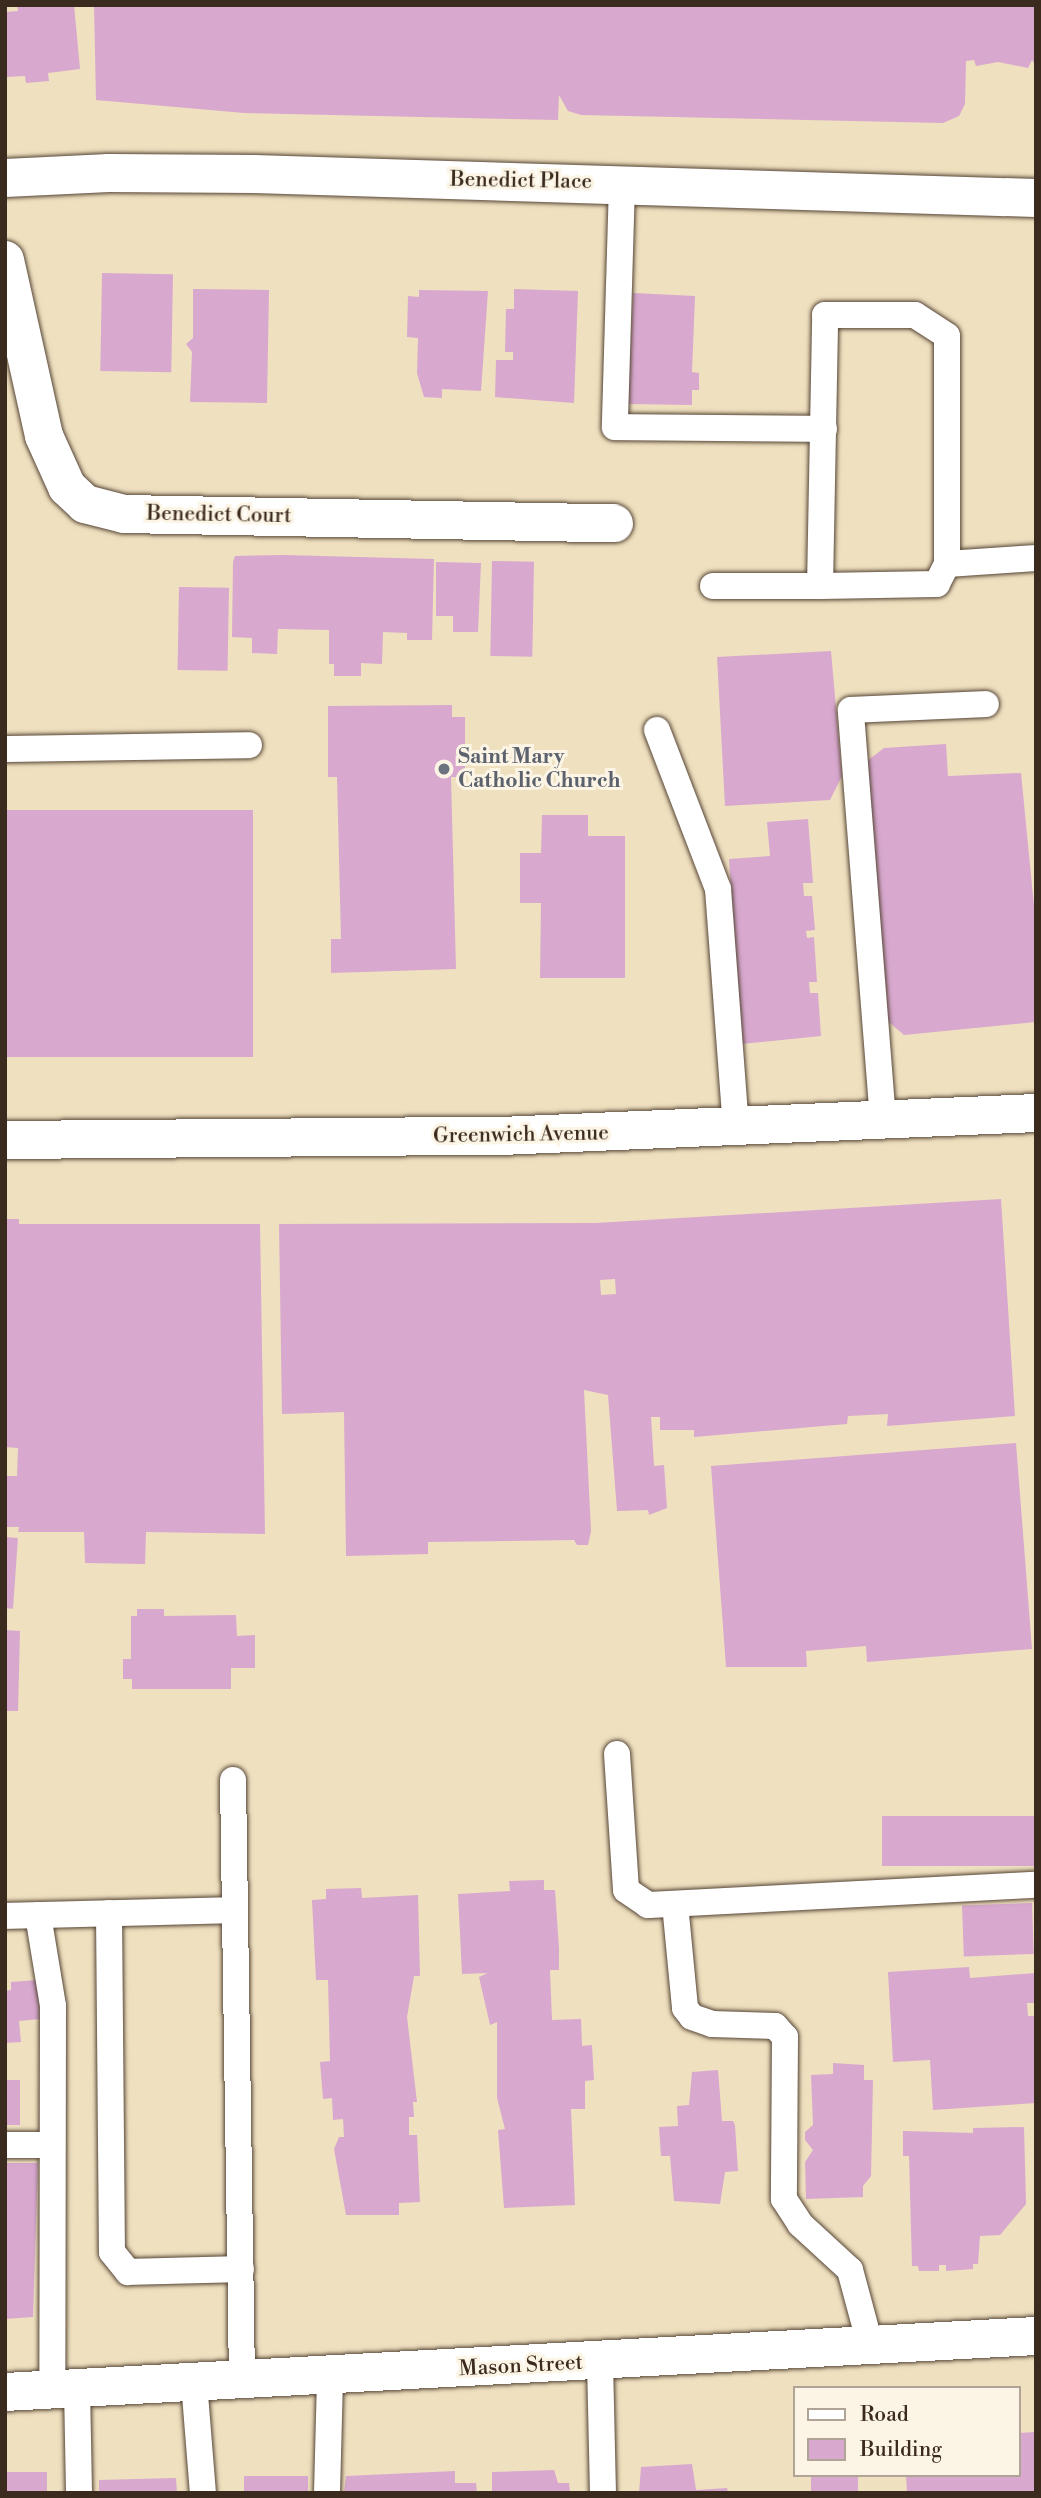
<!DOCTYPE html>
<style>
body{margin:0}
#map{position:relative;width:1041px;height:2498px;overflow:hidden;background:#efe0bf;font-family:"Libre Bodoni",serif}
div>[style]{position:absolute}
.building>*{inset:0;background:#d8a8cf;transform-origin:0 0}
.roads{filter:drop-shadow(0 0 2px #564536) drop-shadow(0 0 2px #564536)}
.lane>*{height:26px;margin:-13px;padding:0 13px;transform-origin:13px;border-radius:13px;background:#fff}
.street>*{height:38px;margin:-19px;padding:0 19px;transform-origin:19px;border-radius:19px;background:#fff}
.secondary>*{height:38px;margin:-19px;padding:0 19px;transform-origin:19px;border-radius:19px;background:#fff}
.dots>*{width:19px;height:19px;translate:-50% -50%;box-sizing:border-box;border:4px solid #fcf5e5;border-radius:50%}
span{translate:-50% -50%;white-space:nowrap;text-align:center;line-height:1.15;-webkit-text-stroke:6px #fcf5e5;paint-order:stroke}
.street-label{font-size:21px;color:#3b2a1e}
.worship-label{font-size:21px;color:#5b616d;font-weight:700}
.left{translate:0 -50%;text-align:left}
.frame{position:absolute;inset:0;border:7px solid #3b2a1e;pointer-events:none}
.legend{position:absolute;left:793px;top:2386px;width:228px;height:91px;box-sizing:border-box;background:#fcf5e5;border:2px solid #afa495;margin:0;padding:9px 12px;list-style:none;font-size:21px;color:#3b2a1e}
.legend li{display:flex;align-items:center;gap:14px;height:35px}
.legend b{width:35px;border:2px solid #afa495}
</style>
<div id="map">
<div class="building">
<i style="clip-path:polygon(17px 5px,74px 5px,80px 69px,48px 73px,49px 81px,26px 83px,25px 76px,5px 77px,5px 12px,18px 11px)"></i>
<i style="clip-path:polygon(94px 5px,1036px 5px,1036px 66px,1032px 60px,1028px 68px,998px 62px,976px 66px,974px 60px,966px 61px,965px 104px,959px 116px,943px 123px,581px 115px,568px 111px,559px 95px,558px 120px,244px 113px,96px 100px)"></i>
<i style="left:102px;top:273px;width:71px;height:98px;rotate:1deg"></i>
<i style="clip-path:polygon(193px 289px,269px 290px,267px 403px,190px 402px,192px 352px,186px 344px,193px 338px)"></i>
<i style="clip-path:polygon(514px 289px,578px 291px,574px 403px,495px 397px,496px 360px,513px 360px,513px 352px,505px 352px,506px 309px,514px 309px)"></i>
<i style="clip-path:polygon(419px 290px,488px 291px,481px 391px,442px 389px,442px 398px,424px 397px,417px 373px,418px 338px,407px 337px,408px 296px,419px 297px)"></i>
<i style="clip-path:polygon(633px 293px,695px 296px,692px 372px,699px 373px,699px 390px,692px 390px,692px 405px,628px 404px)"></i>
<i style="clip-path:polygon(283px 555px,434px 559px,432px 640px,407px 640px,407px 633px,383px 632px,382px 664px,361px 663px,361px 676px,334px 676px,334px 664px,329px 664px,329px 630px,278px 629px,277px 654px,252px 653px,252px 638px,232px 637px,233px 562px,235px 556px)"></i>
<i style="left:492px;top:561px;width:42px;height:95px;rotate:1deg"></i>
<i style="clip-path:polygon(436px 562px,481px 563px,478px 632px,453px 632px,453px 616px,436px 616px)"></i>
<i style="left:179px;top:587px;width:50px;height:83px;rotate:1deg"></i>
<i style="clip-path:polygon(831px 651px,842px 776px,830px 800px,725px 806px,717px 657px)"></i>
<i style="clip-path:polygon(452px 705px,452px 717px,465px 717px,465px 777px,451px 777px,456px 969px,331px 973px,331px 939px,341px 939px,337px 777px,328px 777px,328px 706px)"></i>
<i style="clip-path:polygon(946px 744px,948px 776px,1021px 773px,1036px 926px,1036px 1022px,904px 1035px,884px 1018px,863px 764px,884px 748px)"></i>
<i style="left:253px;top:810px;width:247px;height:248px;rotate:90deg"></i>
<i style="clip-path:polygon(542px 815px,588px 815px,588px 836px,625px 836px,625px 978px,540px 978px,541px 903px,520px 903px,520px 853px,541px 853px)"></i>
<i style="clip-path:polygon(808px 819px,813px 883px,803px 883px,804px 896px,812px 896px,815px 930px,806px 931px,807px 938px,814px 937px,817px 982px,809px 982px,810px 993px,818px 993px,821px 1036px,741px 1044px,729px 859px,770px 856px,767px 822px)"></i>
<i style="clip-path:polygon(evenodd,1001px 1199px,1015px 1416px,887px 1426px,888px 1414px,848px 1416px,847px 1424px,694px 1437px,694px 1430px,660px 1430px,660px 1417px,651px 1417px,654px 1466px,664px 1465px,667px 1508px,649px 1515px,648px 1510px,617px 1511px,608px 1395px,584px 1390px,591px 1531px,588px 1545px,577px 1545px,574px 1540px,428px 1542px,428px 1554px,346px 1556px,344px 1412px,282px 1414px,279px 1224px,596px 1223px,1001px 1199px,615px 1279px,616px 1294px,601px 1295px,600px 1280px,615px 1279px)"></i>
<i style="clip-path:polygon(5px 1219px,19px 1219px,19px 1224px,260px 1224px,265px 1534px,146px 1532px,145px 1564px,85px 1563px,84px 1532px,18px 1532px,19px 1527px,5px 1527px,5px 1476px,17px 1476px,18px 1448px,5px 1447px)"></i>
<i style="clip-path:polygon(1016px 1443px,1032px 1649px,867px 1662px,866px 1646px,806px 1651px,807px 1667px,726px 1667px,711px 1466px)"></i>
<i style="left:5px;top:1537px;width:13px;height:71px;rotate:4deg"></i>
<i style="clip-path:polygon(137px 1609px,164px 1609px,164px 1616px,236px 1615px,237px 1636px,255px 1635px,255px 1668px,231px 1668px,231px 1689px,132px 1689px,132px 1679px,123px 1679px,123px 1659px,131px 1659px,131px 1616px,137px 1616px)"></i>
<i style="clip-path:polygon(5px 1630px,20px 1631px,18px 1711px,5px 1711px)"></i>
<i style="left:1036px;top:1816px;width:50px;height:154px;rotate:90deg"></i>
<i style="clip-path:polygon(544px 1880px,544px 1890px,555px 1890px,559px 1948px,559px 1970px,550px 1970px,552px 2020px,581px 2019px,582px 2046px,592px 2045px,594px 2080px,585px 2081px,585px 2109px,571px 2109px,575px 2205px,504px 2208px,498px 2130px,505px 2129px,497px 2098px,497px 2022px,490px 2025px,479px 1977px,488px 1973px,462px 1974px,458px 1894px,510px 1891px,509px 1881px)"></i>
<i style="clip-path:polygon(361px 1888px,362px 1898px,418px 1895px,420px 1976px,414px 1976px,407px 2017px,417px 2102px,413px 2102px,414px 2117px,409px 2117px,409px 2135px,417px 2135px,420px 2202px,399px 2203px,399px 2215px,346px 2215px,334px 2149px,339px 2137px,344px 2137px,343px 2119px,333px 2120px,332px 2098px,323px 2099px,320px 2062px,330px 2061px,328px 1980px,316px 1980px,312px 1900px,326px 1899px,326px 1889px)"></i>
<i style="left:1032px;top:1903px;width:51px;height:70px;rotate:88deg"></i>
<i style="clip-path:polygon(969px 1967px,970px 1978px,1036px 1973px,1036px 2003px,1027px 2003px,1028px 2016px,1036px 2016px,1036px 2103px,933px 2110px,930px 2060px,893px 2062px,888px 1972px)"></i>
<i style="clip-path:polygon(37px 1980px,40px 2019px,19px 2021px,21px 2042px,5px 2043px,5px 1991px,11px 1990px,11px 1982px)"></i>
<i style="clip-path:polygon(833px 2063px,864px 2065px,864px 2080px,873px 2080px,871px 2176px,863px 2186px,863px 2197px,806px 2199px,805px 2162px,813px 2150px,805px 2140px,805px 2132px,813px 2125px,811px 2075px,833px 2074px)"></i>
<i style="clip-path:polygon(718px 2070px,722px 2121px,733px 2121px,735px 2125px,738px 2171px,725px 2172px,720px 2204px,674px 2201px,670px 2156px,661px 2156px,659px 2127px,678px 2126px,677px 2106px,689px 2105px,692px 2072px)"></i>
<i style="left:5px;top:2080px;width:15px;height:45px"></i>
<i style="clip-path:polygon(1024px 2127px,1026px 2204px,1000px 2235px,980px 2236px,978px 2264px,973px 2264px,973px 2269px,946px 2271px,946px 2265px,939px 2265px,939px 2271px,919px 2271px,918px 2266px,912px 2266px,909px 2156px,903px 2156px,903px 2131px,973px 2133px,973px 2128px)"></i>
<i style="clip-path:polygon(5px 2163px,38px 2163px,33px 2317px,5px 2319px)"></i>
<i style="clip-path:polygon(1036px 2432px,1036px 2493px,907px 2493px,906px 2475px,1018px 2475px,1018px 2433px)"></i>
<i style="clip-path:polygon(692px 2464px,696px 2490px,727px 2488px,728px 2493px,639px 2493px,641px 2467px)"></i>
<i style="clip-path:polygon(554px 2470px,558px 2483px,569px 2483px,570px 2493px,492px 2493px,492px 2472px)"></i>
<i style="clip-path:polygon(455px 2471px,455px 2483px,476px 2483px,477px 2493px,344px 2493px,346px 2476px)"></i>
<i style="left:47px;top:2472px;width:21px;height:42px;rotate:90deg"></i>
<i style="left:811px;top:2475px;width:47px;height:18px"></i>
<i style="left:308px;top:2476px;width:17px;height:64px;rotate:90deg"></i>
<i style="clip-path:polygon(176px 2478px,177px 2493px,99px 2493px,99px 2480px)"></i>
</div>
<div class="roads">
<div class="lane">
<i style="left:622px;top:184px;width:243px;rotate:91.7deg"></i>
<i style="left:615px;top:427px;width:209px;rotate:0.5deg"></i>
<i style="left:825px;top:315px;width:90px"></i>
<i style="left:915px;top:315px;width:38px;rotate:33deg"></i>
<i style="left:947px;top:336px;width:228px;rotate:90deg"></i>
<i style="left:947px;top:564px;width:22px;rotate:117deg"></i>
<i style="left:937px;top:584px;width:117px;rotate:179deg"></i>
<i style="left:820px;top:586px;width:271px;rotate:-88.9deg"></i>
<i style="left:947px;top:564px;width:89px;rotate:-3.9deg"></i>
<i style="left:713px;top:586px;width:107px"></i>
<i style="left:657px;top:730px;width:170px;rotate:69deg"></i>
<i style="left:718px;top:889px;width:239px;rotate:85.7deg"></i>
<i style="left:5px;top:749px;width:244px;rotate:-0.9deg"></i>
<i style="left:883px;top:1120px;width:411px;rotate:-94.5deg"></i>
<i style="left:851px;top:710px;width:135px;rotate:-2.5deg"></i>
<i style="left:617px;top:1754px;width:136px;rotate:86.2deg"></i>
<i style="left:626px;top:1890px;width:27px;rotate:34deg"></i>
<i style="left:648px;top:1905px;width:389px;rotate:-3deg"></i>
<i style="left:233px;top:1780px;width:600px;rotate:89.14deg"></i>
<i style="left:675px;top:1904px;width:104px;rotate:84.5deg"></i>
<i style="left:685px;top:2008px;width:11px;rotate:52deg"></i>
<i style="left:692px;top:2017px;width:21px;rotate:19deg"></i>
<i style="left:712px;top:2024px;width:63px;rotate:1.8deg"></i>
<i style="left:775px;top:2026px;width:15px;rotate:48deg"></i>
<i style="left:785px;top:2037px;width:162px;rotate:90.4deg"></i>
<i style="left:784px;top:2199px;width:30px;rotate:57deg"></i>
<i style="left:800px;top:2224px;width:68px;rotate:42.6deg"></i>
<i style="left:850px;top:2270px;width:77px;rotate:74.9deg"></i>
<i style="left:109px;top:1913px;width:339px;rotate:89.5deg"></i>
<i style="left:112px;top:2252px;width:26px;rotate:51deg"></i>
<i style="left:128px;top:2272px;width:113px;rotate:-1.5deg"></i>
<i style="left:38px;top:1915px;width:92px;rotate:80.6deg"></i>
<i style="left:53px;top:2006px;width:384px;rotate:90.1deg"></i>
<i style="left:5px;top:1916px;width:230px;rotate:-1.5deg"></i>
<i style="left:5px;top:2145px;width:47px"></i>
<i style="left:600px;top:2362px;width:131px;rotate:88.7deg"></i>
<i style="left:194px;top:2382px;width:111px;rotate:85.4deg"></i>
<i style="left:77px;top:2388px;width:105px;rotate:88.9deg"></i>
<i style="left:327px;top:2493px;width:116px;rotate:-88.5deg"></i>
</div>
<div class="street">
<i style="left:5px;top:178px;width:104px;rotate:-2.8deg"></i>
<i style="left:109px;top:173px;width:145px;rotate:0.4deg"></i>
<i style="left:254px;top:174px;width:782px;rotate:1.76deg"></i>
<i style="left:5px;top:260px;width:180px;rotate:77.5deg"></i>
<i style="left:44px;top:436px;width:56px;rotate:65.7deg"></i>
<i style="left:67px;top:487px;width:25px;rotate:43deg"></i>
<i style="left:85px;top:504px;width:40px;rotate:14.4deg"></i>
<i style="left:124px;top:514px;width:490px;rotate:1.1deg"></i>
</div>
<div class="secondary">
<i style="left:5px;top:1140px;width:496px;rotate:-0.5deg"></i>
<i style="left:501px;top:1136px;width:535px;rotate:-2.46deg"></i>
<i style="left:5px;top:2392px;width:1033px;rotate:-3.11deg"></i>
</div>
</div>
<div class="dots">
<i style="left:444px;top:769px;background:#6b7280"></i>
</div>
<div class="street-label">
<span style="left:521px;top:181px;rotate:1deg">Benedict Place</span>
<span style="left:219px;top:515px;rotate:1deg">Benedict Court</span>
<span style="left:521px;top:1135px;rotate:-1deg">Greenwich Avenue</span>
<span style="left:521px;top:2366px;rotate:-3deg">Mason Street</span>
</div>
<div class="worship-label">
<span class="left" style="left:458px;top:769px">Saint Mary<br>Catholic Church</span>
</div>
<div class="frame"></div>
<ul class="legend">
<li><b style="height:9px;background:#fff"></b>Road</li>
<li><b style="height:19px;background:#d8a8cf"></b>Building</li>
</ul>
</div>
